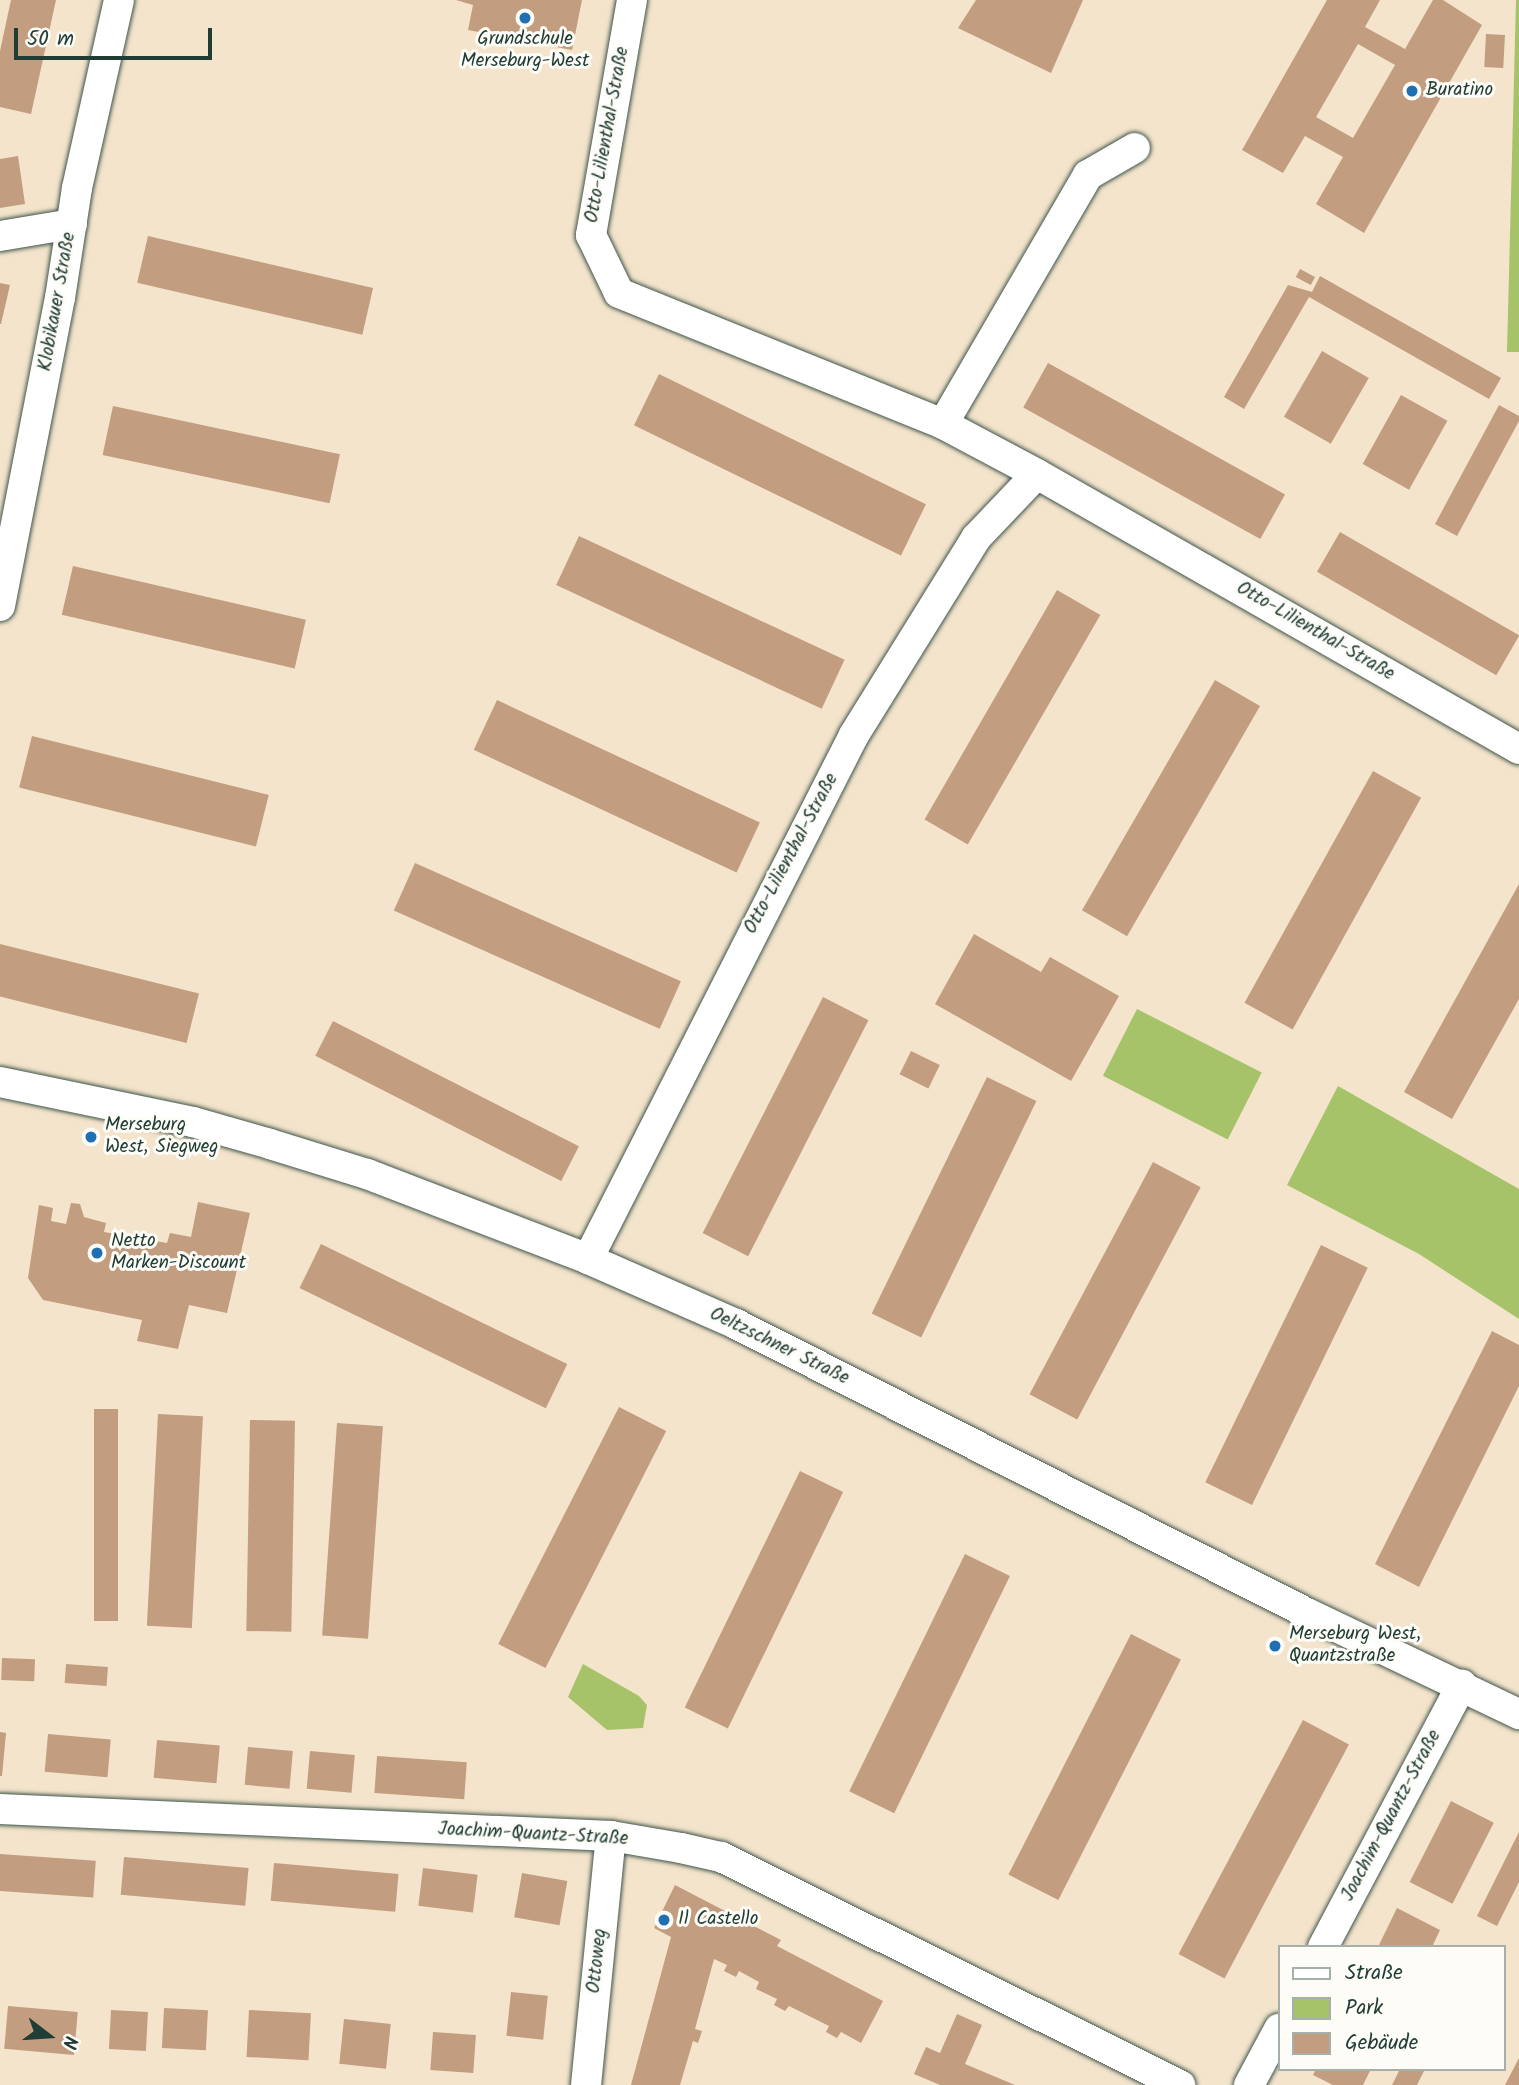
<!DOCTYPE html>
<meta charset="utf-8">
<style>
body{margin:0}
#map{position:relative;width:1519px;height:2085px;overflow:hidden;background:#f4e4cc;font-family:Kalam,sans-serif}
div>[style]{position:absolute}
.green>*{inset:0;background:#a7c36a;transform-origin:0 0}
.building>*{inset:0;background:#c29d7f;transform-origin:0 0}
.roads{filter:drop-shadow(0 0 2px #3f564b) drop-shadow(0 0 2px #3f564b)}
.minor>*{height:30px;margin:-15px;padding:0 15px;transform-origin:15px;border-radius:15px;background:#fff}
.dots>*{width:19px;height:19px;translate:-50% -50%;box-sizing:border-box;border:4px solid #fdfcf7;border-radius:50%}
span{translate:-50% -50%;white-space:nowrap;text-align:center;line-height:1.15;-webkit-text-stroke:6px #fdfcf7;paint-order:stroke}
.poi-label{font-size:19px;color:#1f3d34}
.left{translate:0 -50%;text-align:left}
.street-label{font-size:19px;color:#1f3d34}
.legend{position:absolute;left:1278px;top:1945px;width:228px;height:126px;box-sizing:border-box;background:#fdfcf7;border:2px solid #a4b0a9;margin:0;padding:9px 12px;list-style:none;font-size:21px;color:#1f3d34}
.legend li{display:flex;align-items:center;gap:14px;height:35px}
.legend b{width:35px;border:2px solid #a4b0a9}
.north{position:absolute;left:14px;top:2001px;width:70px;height:70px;-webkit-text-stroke:5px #fdfcf7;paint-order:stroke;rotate:107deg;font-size:19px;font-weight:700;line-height:28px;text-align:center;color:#1f3d34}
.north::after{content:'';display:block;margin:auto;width:24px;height:32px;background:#1f3d34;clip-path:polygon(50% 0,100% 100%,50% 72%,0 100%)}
.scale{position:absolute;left:14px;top:28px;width:198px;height:32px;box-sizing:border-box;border:4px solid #1f3d34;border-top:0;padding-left:9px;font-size:21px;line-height:24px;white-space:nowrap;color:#1f3d34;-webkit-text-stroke:5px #fdfcf7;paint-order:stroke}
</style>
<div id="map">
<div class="green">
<i style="clip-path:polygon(1516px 0,1519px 0,1519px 352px,1507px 352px)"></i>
<i style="left:1137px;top:1009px;width:140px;height:75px;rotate:27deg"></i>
<i style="clip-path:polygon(1338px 1086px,1519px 1189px,1519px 1319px,1419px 1254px,1287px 1185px)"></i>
<i style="clip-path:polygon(583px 1664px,639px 1696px,647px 1705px,643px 1728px,607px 1730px,568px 1697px)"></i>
</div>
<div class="building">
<i style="clip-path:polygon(11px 0,56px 0,31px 114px,0 107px,0 51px)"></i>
<i style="clip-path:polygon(456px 0,582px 0,572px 50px,468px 30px,473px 5px)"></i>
<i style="clip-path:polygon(976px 0,1083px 0,1051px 73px,958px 28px)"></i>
<i style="clip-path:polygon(evenodd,1327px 0,1380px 0,1365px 27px,1405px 49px,1433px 0,1443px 0,1482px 25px,1364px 233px,1316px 204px,1343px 157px,1305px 136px,1283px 173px,1242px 150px,1327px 0,1358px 44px,1395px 65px,1353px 138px,1316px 117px,1358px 44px)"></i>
<i style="left:1486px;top:34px;width:19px;height:33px;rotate:3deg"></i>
<i style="clip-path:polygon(18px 156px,25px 204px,0 208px,0 159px)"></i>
<i style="left:148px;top:236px;width:231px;height:48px;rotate:13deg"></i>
<i style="left:1300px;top:269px;width:17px;height:9px;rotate:28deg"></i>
<i style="clip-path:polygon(1320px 276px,1501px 378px,1489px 399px,1309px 297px,1244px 409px,1224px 397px,1288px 285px,1312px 292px)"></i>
<i style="clip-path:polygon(0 283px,10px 285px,1px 324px,0 324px)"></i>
<i style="left:1322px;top:351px;width:54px;height:76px;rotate:30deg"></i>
<i style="left:1048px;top:363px;width:271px;height:51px;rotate:29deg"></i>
<i style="left:659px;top:374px;width:297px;height:57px;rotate:26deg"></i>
<i style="left:1401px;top:395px;width:53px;height:79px;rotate:29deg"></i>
<i style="clip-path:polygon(1499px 405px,1519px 416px,1519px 421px,1457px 536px,1435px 524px)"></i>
<i style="left:113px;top:406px;width:232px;height:50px;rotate:12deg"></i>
<i style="left:1340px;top:532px;width:207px;height:46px;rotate:30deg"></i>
<i style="left:579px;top:536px;width:293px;height:54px;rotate:25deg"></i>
<i style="left:73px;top:566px;width:239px;height:50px;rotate:13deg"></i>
<i style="left:1057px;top:590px;width:50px;height:265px;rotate:30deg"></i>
<i style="left:1215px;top:680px;width:52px;height:266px;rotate:30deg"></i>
<i style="left:497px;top:700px;width:290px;height:55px;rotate:25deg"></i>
<i style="left:32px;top:736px;width:244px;height:53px;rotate:14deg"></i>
<i style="left:1373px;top:771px;width:55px;height:265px;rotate:29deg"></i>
<i style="left:415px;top:863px;width:291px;height:52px;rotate:24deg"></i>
<i style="clip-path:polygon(1519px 884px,1519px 999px,1452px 1119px,1404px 1092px)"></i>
<i style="clip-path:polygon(974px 934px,1041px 972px,1050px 957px,1119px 996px,1071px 1081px,935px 1004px)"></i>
<i style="left:0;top:944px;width:205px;height:51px;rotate:14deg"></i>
<i style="left:823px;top:997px;width:51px;height:265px;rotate:27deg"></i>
<i style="left:333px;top:1021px;width:276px;height:39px;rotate:27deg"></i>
<i style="left:911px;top:1051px;width:32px;height:26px;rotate:26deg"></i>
<i style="left:987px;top:1077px;width:55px;height:263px;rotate:26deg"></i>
<i style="left:1153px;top:1162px;width:54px;height:263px;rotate:28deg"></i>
<i style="clip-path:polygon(198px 1202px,250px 1213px,227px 1313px,189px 1305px,178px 1349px,137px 1341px,142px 1320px,43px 1300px,28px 1278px,39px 1205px,53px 1208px,51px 1221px,66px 1224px,71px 1203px,80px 1204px,84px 1217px,106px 1223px,104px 1232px,167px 1243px,170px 1233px,191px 1237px)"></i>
<i style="left:321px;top:1244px;width:274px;height:49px;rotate:26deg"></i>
<i style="left:1321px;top:1245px;width:52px;height:264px;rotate:26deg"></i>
<i style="clip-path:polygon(1492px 1331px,1519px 1345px,1519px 1386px,1419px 1587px,1375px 1564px)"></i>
<i style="left:619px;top:1407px;width:53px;height:266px;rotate:27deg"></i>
<i style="left:94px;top:1409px;width:24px;height:212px"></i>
<i style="left:158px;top:1414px;width:45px;height:212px;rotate:3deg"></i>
<i style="left:250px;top:1420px;width:45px;height:211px;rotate:1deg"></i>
<i style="left:337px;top:1423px;width:46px;height:213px;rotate:4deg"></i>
<i style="left:800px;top:1471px;width:48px;height:263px;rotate:26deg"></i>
<i style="left:965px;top:1554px;width:50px;height:264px;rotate:26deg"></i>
<i style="left:1131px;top:1634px;width:56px;height:270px;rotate:27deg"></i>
<i style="left:2px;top:1658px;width:33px;height:22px;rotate:2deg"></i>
<i style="left:66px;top:1664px;width:42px;height:19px;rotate:4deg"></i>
<i style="left:1303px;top:1720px;width:52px;height:265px;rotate:28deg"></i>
<i style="clip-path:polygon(0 1732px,6px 1733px,2px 1776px,0 1776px)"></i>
<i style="left:48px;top:1734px;width:63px;height:38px;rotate:5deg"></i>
<i style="left:157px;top:1740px;width:63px;height:38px;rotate:5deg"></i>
<i style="left:248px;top:1747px;width:45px;height:38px;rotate:5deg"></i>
<i style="left:310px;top:1751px;width:45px;height:38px;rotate:5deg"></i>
<i style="left:377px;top:1756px;width:90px;height:37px;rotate:4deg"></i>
<i style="left:1451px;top:1801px;width:48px;height:91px;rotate:27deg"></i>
<i style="clip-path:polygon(1519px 1832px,1519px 1882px,1497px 1926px,1477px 1916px)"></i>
<i style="left:0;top:1854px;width:96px;height:37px;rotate:4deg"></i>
<i style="left:124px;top:1857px;width:125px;height:38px;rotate:5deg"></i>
<i style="left:274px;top:1863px;width:125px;height:38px;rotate:5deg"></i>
<i style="left:423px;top:1868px;width:55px;height:38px;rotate:7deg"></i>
<i style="left:522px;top:1873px;width:46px;height:45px;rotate:10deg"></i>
<i style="clip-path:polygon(675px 1885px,781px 1940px,777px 1946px,883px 2001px,861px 2043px,841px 2032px,837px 2038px,826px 2032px,829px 2026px,789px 2006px,785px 2011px,774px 2005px,777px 1999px,756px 1989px,759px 1982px,739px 1971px,736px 1977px,724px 1971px,727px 1965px,714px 1959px,695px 2029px,702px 2031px,698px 2043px,693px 2041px,680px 2085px,631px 2085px,671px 1937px,654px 1928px)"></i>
<i style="clip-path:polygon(1397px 1908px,1440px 1930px,1432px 1947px,1378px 1947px)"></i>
<i style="left:511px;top:1992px;width:37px;height:44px;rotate:6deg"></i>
<i style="left:8px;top:2006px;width:70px;height:43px;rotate:5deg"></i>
<i style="left:164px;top:2008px;width:44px;height:40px;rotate:3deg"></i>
<i style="left:111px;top:2010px;width:37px;height:39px;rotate:3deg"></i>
<i style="left:249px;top:2010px;width:62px;height:47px;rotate:3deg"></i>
<i style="clip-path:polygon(957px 2014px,982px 2025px,965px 2064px,1015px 2085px,940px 2085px,914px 2074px,926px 2047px,940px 2053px)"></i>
<i style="left:344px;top:2019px;width:47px;height:45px;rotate:6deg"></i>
<i style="left:433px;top:2032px;width:43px;height:38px;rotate:4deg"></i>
<i style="clip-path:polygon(1519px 2058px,1519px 2085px,1505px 2085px)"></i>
<i style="clip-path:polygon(1316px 2069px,1371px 2069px,1363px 2085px,1333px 2085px,1313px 2075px)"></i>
<i style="clip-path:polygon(1400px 2069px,1425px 2069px,1417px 2085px,1392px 2085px)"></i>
</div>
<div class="roads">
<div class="minor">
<i style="left:632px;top:0;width:239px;rotate:99.9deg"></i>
<i style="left:591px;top:235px;width:64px;rotate:64.2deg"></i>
<i style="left:619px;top:293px;width:349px;rotate:22deg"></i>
<i style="left:943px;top:424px;width:106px;rotate:28deg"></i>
<i style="left:0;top:236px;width:73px;rotate:-9.5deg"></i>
<i style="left:943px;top:424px;width:288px;rotate:-59.8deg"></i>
<i style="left:1088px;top:175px;width:54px;rotate:-29.9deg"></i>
<i style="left:0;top:606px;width:314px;rotate:-79deg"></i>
<i style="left:60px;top:298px;width:111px;rotate:-81.2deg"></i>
<i style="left:77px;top:188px;width:193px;rotate:-77.4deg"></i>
<i style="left:0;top:1082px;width:197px;rotate:11.7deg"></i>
<i style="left:193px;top:1122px;width:80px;rotate:15.9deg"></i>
<i style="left:270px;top:1144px;width:102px;rotate:17.2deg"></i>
<i style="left:367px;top:1174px;width:237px;rotate:21deg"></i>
<i style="left:588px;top:1259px;width:162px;rotate:23.7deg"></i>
<i style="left:736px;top:1324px;width:640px;rotate:26.85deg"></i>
<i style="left:1307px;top:1613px;width:235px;rotate:25.5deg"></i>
<i style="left:588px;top:1259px;width:588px;rotate:-63.09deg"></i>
<i style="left:854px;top:735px;width:232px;rotate:-58.2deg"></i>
<i style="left:976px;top:538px;width:88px;rotate:-46.4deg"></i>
<i style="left:1037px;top:474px;width:555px;rotate:29.71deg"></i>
<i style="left:0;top:1809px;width:612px;rotate:2.53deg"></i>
<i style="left:611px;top:1836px;width:71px;rotate:9.7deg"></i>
<i style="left:681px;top:1848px;width:41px;rotate:12.7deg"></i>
<i style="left:721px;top:1857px;width:513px;rotate:26.42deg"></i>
<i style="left:1323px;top:1947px;width:297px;rotate:-62.1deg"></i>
<i style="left:586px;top:2085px;width:250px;rotate:-84.3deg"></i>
<i style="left:1249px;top:2085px;width:64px;rotate:-61.8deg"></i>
</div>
</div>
<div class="dots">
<i style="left:525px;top:18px;background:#1f6fb2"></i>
<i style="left:1412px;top:91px;background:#1f6fb2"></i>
<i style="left:91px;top:1137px;background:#1f6fb2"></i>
<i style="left:97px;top:1253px;background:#1f6fb2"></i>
<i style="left:1275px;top:1646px;background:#1f6fb2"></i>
<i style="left:664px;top:1920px;background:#1f6fb2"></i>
</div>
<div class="poi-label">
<span style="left:525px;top:51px">Grundschule<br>Merseburg-West</span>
<span class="left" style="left:1426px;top:91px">Buratino</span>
<span class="left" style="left:105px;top:1137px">Merseburg<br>West, Siegweg</span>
<span class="left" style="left:111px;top:1253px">Netto<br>Marken-Discount</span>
<span class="left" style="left:1289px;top:1646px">Merseburg West,<br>Quantzstraße</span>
<span class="left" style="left:678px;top:1920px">Il Castello</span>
</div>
<div class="street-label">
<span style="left:608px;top:135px;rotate:-80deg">Otto-Lilienthal-Straße</span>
<span style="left:58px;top:302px;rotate:-80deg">Klobikauer Straße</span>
<span style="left:1315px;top:632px;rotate:30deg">Otto-Lilienthal-Straße</span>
<span style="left:792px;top:854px;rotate:-62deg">Otto-Lilienthal-Straße</span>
<span style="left:779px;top:1347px;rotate:26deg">Oeltzschner Straße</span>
<span style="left:1392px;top:1816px;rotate:-62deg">Joachim-Quantz-Straße</span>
<span style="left:533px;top:1835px;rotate:3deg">Joachim-Quantz-Straße</span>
<span style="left:598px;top:1961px;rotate:-84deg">Ottoweg</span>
</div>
<ul class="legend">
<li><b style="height:9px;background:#fff"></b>Straße</li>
<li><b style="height:19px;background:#a7c36a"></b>Park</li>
<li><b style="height:19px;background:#c29d7f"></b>Gebäude</li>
</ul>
<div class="north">N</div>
<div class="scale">50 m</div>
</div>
